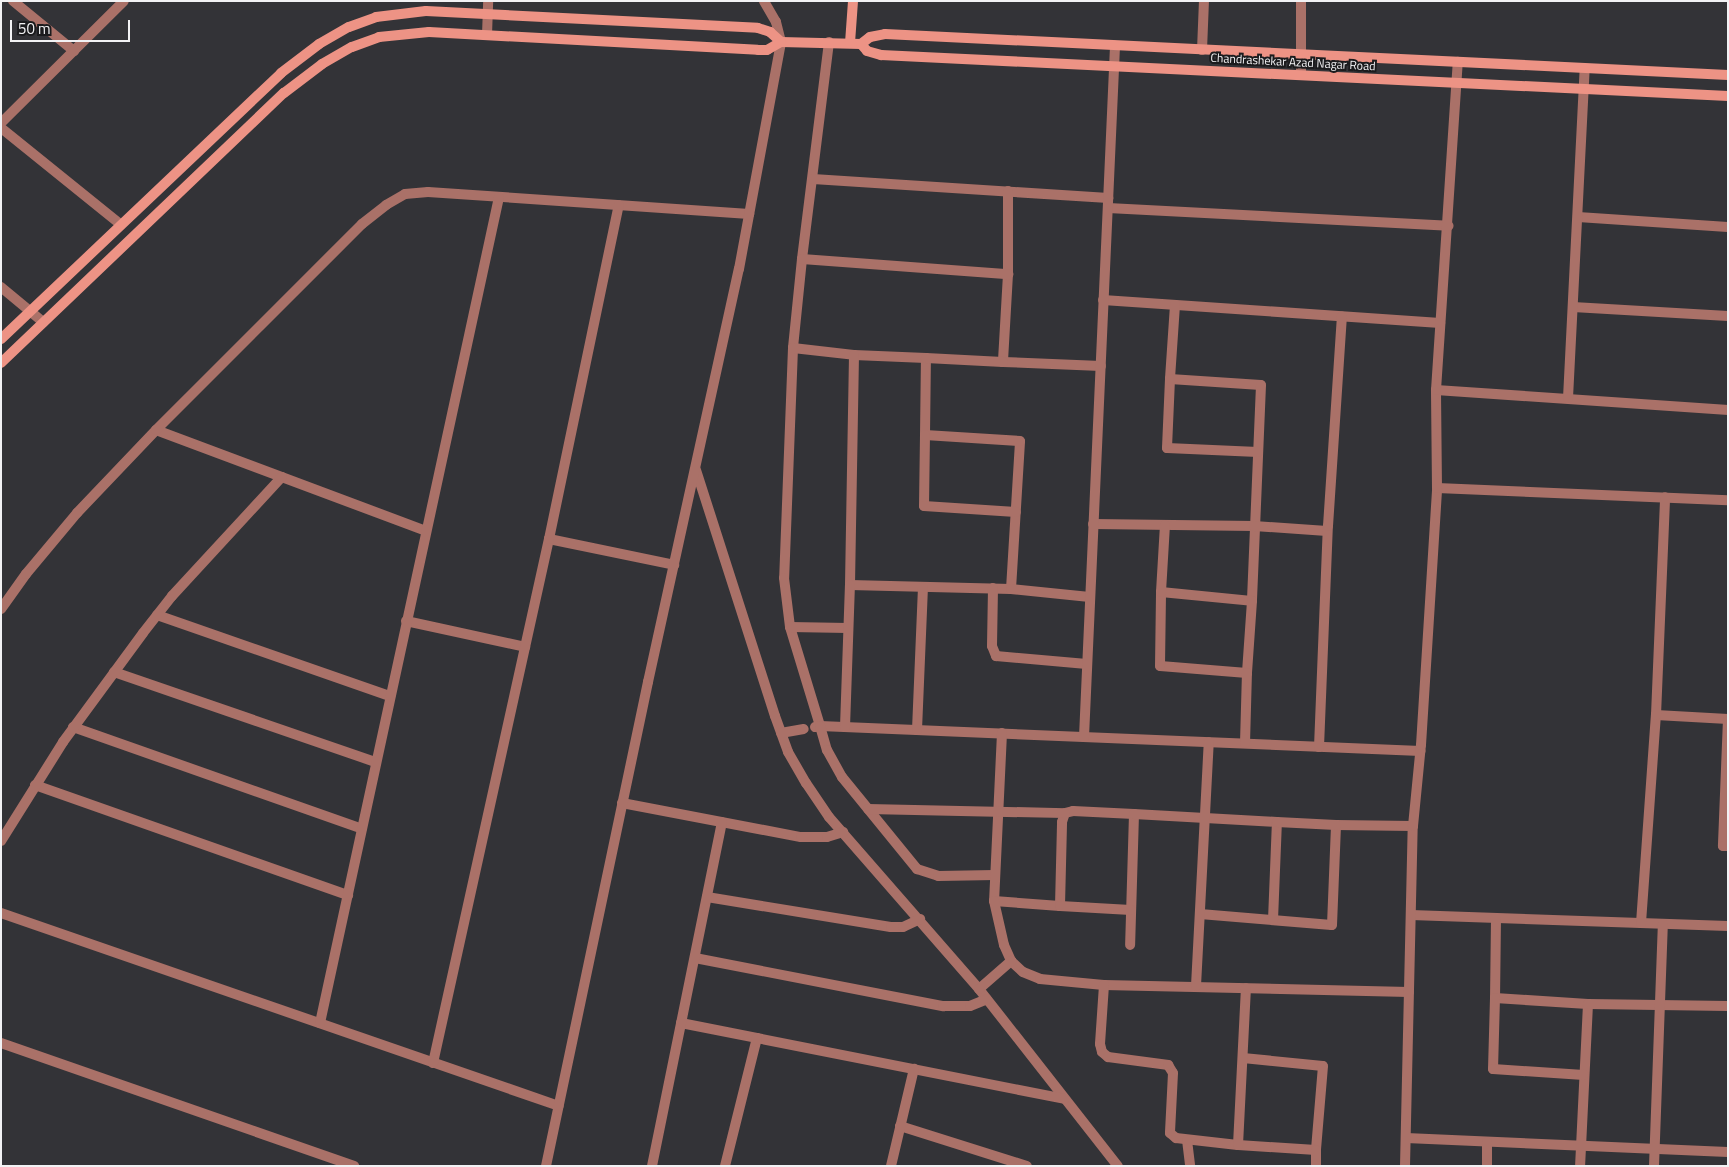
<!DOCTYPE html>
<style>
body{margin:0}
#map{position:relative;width:1729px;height:1167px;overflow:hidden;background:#333337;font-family:"Titillium Web",sans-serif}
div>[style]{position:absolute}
.street>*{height:10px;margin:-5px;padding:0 5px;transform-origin:5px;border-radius:5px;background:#aa7168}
.secondary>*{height:10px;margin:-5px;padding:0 5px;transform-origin:5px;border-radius:5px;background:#ed9385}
span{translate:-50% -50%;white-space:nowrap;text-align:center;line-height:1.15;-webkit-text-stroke:4px #1b1b1d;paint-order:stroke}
.street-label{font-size:12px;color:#f2f2f4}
.frame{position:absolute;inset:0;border:2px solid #f2f2f4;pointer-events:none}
.scale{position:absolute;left:10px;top:20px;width:120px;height:22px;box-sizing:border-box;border:2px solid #f2f2f4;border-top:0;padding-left:6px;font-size:15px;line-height:18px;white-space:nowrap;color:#f2f2f4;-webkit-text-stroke:4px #1b1b1d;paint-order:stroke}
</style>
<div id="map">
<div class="street">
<i style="left:13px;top:1px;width:79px;rotate:39.3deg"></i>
<i style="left:487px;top:35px;width:34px;rotate:-88deg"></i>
<i style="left:829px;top:42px;width:219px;rotate:97.1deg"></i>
<i style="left:802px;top:259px;width:89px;rotate:95.8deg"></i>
<i style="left:793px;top:348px;width:230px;rotate:92.2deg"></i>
<i style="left:784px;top:578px;width:49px;rotate:83deg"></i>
<i style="left:790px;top:627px;width:103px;rotate:73.1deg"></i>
<i style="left:820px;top:726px;width:601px;rotate:2.39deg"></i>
<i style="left:1202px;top:50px;width:49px;rotate:-87.7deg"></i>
<i style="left:1301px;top:75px;width:74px;rotate:-90deg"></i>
<i style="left:1px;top:123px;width:173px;rotate:-44.8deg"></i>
<i style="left:1px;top:128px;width:154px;rotate:38.9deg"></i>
<i style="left:813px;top:179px;width:296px;rotate:3.7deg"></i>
<i style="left:1008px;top:191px;width:83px;rotate:90deg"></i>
<i style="left:1008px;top:274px;width:88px;rotate:93.3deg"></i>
<i style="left:1003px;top:362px;width:98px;rotate:2.3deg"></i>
<i style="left:1108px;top:208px;width:341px;rotate:3deg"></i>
<i style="left:1578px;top:217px;width:150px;rotate:3.8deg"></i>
<i style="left:802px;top:259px;width:207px;rotate:4.2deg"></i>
<i style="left:1px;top:287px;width:55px;rotate:39.8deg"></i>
<i style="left:1103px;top:300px;width:338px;rotate:3.9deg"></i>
<i style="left:1175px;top:305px;width:74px;rotate:93.9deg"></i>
<i style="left:1170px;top:379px;width:91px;rotate:3.8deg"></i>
<i style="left:1261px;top:385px;width:216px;rotate:92.4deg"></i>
<i style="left:1573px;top:307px;width:155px;rotate:3.3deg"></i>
<i style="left:793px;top:348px;width:61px;rotate:6.5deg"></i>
<i style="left:926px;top:358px;width:72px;rotate:-177.6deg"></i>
<i style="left:854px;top:355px;width:230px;rotate:91deg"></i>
<i style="left:850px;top:585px;width:161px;rotate:1.4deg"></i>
<i style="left:1011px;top:589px;width:148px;rotate:-86.5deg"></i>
<i style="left:1020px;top:441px;width:95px;rotate:-176.4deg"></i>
<i style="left:925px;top:435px;width:77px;rotate:-89.3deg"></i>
<i style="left:926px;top:358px;width:77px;rotate:3deg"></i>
<i style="left:1170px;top:379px;width:69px;rotate:92.5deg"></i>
<i style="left:1167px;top:448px;width:91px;rotate:2.5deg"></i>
<i style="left:1436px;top:390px;width:293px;rotate:3.9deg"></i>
<i style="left:1568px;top:398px;width:330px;rotate:-87.1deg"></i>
<i style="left:156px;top:430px;width:288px;rotate:20.5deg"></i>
<i style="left:925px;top:435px;width:71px;rotate:90.8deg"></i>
<i style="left:924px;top:506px;width:92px;rotate:3.7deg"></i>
<i style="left:696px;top:470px;width:258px;rotate:72.2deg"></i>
<i style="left:775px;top:716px;width:38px;rotate:70deg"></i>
<i style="left:788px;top:752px;width:36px;rotate:60deg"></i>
<i style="left:806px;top:783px;width:41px;rotate:55.9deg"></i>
<i style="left:829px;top:817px;width:228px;rotate:48.9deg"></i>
<i style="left:979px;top:989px;width:225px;rotate:51.9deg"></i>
<i style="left:1437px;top:488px;width:291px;rotate:2.4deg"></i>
<i style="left:1093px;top:524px;width:161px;rotate:0.7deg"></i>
<i style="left:1254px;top:526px;width:73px;rotate:3.9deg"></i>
<i style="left:549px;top:539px;width:128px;rotate:11.7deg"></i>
<i style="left:993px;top:588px;width:58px;rotate:91deg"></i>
<i style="left:992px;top:646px;width:11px;rotate:68deg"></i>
<i style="left:996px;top:656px;width:91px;rotate:5deg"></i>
<i style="left:1011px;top:589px;width:79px;rotate:5.8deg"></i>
<i style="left:1161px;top:592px;width:91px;rotate:5.6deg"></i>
<i style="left:1252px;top:601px;width:72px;rotate:94deg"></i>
<i style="left:1247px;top:673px;width:87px;rotate:-175.4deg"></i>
<i style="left:1160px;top:666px;width:74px;rotate:-89.2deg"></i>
<i style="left:1161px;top:592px;width:67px;rotate:-86.6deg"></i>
<i style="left:1px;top:609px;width:43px;rotate:-54.5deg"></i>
<i style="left:26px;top:574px;width:80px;rotate:-50.1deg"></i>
<i style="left:77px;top:513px;width:115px;rotate:-46.4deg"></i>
<i style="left:156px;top:430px;width:291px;rotate:-45deg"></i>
<i style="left:362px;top:224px;width:31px;rotate:-38deg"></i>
<i style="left:386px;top:205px;width:22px;rotate:-30deg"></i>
<i style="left:405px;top:194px;width:23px;rotate:-5deg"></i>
<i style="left:428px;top:192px;width:322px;rotate:3.9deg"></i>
<i style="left:157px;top:615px;width:247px;rotate:19.2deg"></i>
<i style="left:406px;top:621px;width:122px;rotate:12.3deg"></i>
<i style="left:790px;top:627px;width:58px;rotate:1deg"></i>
<i style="left:114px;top:672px;width:277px;rotate:19deg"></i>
<i style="left:1656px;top:715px;width:72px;rotate:3.2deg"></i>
<i style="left:1728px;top:719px;width:127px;rotate:92.3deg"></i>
<i style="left:1723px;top:846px;width:5px"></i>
<i style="left:73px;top:727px;width:306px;rotate:19.4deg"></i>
<i style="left:815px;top:727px;width:5px;rotate:-11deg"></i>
<i style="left:820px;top:726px;width:25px;rotate:74deg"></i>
<i style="left:827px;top:750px;width:31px;rotate:61deg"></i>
<i style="left:842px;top:777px;width:119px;rotate:50.8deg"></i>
<i style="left:917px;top:869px;width:22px;rotate:18deg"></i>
<i style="left:938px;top:876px;width:57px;rotate:-1deg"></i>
<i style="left:845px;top:727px;width:142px;rotate:-88deg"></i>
<i style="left:917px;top:730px;width:143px;rotate:-87.6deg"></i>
<i style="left:781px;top:733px;width:23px;rotate:-10deg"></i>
<i style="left:1002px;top:733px;width:168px;rotate:92.7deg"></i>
<i style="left:994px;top:901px;width:66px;rotate:4.3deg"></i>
<i style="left:1060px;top:906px;width:84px;rotate:-88.6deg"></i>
<i style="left:1062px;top:822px;width:9px;rotate:-72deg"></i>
<i style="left:1065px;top:813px;width:8px;rotate:-14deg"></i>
<i style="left:1073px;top:811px;width:61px;rotate:2.8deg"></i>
<i style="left:1134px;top:814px;width:131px;rotate:91.7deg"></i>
<i style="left:1084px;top:737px;width:692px;rotate:-87.43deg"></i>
<i style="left:1245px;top:743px;width:70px;rotate:-88.4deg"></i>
<i style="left:1319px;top:747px;width:221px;rotate:-87.7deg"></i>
<i style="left:1328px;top:526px;width:210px;rotate:-86.2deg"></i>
<i style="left:35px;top:785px;width:332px;rotate:19.4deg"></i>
<i style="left:622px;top:803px;width:182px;rotate:10.8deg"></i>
<i style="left:801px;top:837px;width:26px"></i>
<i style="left:827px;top:837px;width:17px;rotate:-17deg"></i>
<i style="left:868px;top:809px;width:197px;rotate:1.2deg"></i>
<i style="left:1134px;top:814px;width:143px;rotate:3.2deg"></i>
<i style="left:1px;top:841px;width:117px;rotate:-57.9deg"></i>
<i style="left:63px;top:742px;width:135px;rotate:-53.7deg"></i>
<i style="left:143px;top:633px;width:47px;rotate:-51.9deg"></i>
<i style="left:172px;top:596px;width:162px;rotate:-47.3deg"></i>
<i style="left:707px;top:897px;width:186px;rotate:9.3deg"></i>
<i style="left:891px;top:927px;width:12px"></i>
<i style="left:903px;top:927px;width:19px;rotate:-25deg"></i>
<i style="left:994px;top:901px;width:45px;rotate:77.2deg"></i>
<i style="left:1004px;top:945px;width:17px;rotate:66deg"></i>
<i style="left:1011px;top:961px;width:16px;rotate:43deg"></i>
<i style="left:1023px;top:972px;width:18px;rotate:22deg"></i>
<i style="left:1040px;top:979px;width:64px;rotate:5.4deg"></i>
<i style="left:1104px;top:985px;width:305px;rotate:1.3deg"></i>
<i style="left:1060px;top:906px;width:71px;rotate:3.2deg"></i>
<i style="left:1px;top:913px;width:590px;rotate:19.08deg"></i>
<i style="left:1200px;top:914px;width:132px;rotate:4.8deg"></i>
<i style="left:1332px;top:925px;width:100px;rotate:-87.7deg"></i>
<i style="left:1336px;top:825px;width:77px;rotate:0.7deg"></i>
<i style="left:1411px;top:915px;width:317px;rotate:2deg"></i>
<i style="left:1496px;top:918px;width:80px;rotate:90.7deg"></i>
<i style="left:1495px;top:998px;width:93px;rotate:3.7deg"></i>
<i style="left:1588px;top:1004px;width:162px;rotate:92.8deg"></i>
<i style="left:1273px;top:920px;width:98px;rotate:-87.7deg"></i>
<i style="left:1277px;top:822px;width:59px;rotate:2.9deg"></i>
<i style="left:1641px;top:923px;width:209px;rotate:-85.9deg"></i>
<i style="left:1656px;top:715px;width:218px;rotate:-87.6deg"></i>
<i style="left:695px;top:958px;width:253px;rotate:11deg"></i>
<i style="left:943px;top:1006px;width:27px"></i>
<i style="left:970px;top:1006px;width:18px;rotate:-22deg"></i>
<i style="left:1104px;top:985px;width:59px;rotate:93.9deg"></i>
<i style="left:1100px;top:1044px;width:8px;rotate:76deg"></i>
<i style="left:1102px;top:1052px;width:8px;rotate:40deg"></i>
<i style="left:1108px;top:1057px;width:61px;rotate:7.6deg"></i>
<i style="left:1168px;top:1065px;width:9px;rotate:58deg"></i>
<i style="left:1173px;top:1073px;width:60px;rotate:92.9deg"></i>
<i style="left:1170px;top:1133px;width:8px;rotate:40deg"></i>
<i style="left:1176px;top:1138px;width:62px;rotate:6.4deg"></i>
<i style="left:1196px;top:986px;width:244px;rotate:-87deg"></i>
<i style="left:979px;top:989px;width:43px;rotate:-41.2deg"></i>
<i style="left:1495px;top:998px;width:71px;rotate:91.6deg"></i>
<i style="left:1493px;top:1069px;width:91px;rotate:3.8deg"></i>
<i style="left:1588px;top:1004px;width:140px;rotate:0.8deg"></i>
<i style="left:320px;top:1023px;width:845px;rotate:-77.77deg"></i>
<i style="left:681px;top:1023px;width:391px;rotate:11.2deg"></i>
<i style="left:1px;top:1043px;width:374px;rotate:19.2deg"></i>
<i style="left:1243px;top:1058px;width:80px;rotate:5.7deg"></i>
<i style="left:1323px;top:1066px;width:84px;rotate:94.8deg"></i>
<i style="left:1316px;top:1150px;width:78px;rotate:-176.3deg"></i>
<i style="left:1238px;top:1145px;width:157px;rotate:-87.1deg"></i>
<i style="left:433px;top:1063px;width:537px;rotate:-77.52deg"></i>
<i style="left:549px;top:539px;width:341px;rotate:-78.2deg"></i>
<i style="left:900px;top:1126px;width:133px;rotate:17.5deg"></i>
<i style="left:1406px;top:1138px;width:322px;rotate:2.5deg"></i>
<i style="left:1187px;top:1140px;width:26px;rotate:83deg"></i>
<i style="left:546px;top:1166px;width:495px;rotate:-78.1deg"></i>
<i style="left:648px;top:682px;width:423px;rotate:-77.6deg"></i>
<i style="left:739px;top:269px;width:231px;rotate:-79.5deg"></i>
<i style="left:781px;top:42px;width:21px;rotate:-104deg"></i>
<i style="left:776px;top:22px;width:24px;rotate:-120deg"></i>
<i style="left:652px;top:1166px;width:351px;rotate:-78.5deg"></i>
<i style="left:725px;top:1166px;width:132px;rotate:-76deg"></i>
<i style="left:891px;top:1166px;width:100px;rotate:-76.7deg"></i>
<i style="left:1316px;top:1166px;width:16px;rotate:-90deg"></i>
<i style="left:1405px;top:1166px;width:340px;rotate:-88.7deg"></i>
<i style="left:1413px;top:826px;width:81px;rotate:-84.4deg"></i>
<i style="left:1421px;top:745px;width:257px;rotate:-86.4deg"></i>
<i style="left:1437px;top:488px;width:98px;rotate:-90.6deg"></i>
<i style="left:1436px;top:390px;width:329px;rotate:-86.2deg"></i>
<i style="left:1487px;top:1166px;width:24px;rotate:-90deg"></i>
<i style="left:1654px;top:1166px;width:242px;rotate:-87.9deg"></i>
</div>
<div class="secondary">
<i style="left:781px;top:42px;width:80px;rotate:1.4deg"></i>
<i style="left:861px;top:44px;width:11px;rotate:-38deg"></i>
<i style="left:870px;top:37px;width:15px;rotate:-11deg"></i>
<i style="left:885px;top:34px;width:844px;rotate:2.78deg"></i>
<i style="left:850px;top:43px;width:42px;rotate:-85.9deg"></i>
<i style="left:861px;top:44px;width:9px;rotate:49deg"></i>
<i style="left:867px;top:51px;width:15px;rotate:16deg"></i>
<i style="left:881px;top:55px;width:848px;rotate:2.77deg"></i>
<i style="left:1px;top:339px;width:386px;rotate:-43.5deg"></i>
<i style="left:281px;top:73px;width:48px;rotate:-37.3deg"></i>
<i style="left:319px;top:44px;width:34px;rotate:-30deg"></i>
<i style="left:349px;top:27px;width:29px;rotate:-20deg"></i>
<i style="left:376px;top:17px;width:50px;rotate:-6.8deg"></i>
<i style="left:426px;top:11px;width:332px;rotate:2.9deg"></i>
<i style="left:758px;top:28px;width:13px;rotate:18deg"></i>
<i style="left:770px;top:32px;width:15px;rotate:42deg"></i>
<i style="left:1px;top:363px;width:391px;rotate:-43.7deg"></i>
<i style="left:284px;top:93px;width:48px;rotate:-37.3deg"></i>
<i style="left:322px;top:64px;width:34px;rotate:-30deg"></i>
<i style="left:352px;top:47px;width:29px;rotate:-20deg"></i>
<i style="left:379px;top:37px;width:50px;rotate:-5.7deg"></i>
<i style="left:429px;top:32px;width:329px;rotate:3.1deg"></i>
<i style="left:758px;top:50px;width:9px"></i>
<i style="left:767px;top:50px;width:16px;rotate:-30deg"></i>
</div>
<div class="street-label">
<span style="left:1293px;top:62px;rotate:3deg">Chandrashekar Azad Nagar Road</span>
</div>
<div class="frame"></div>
<div class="scale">50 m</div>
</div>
